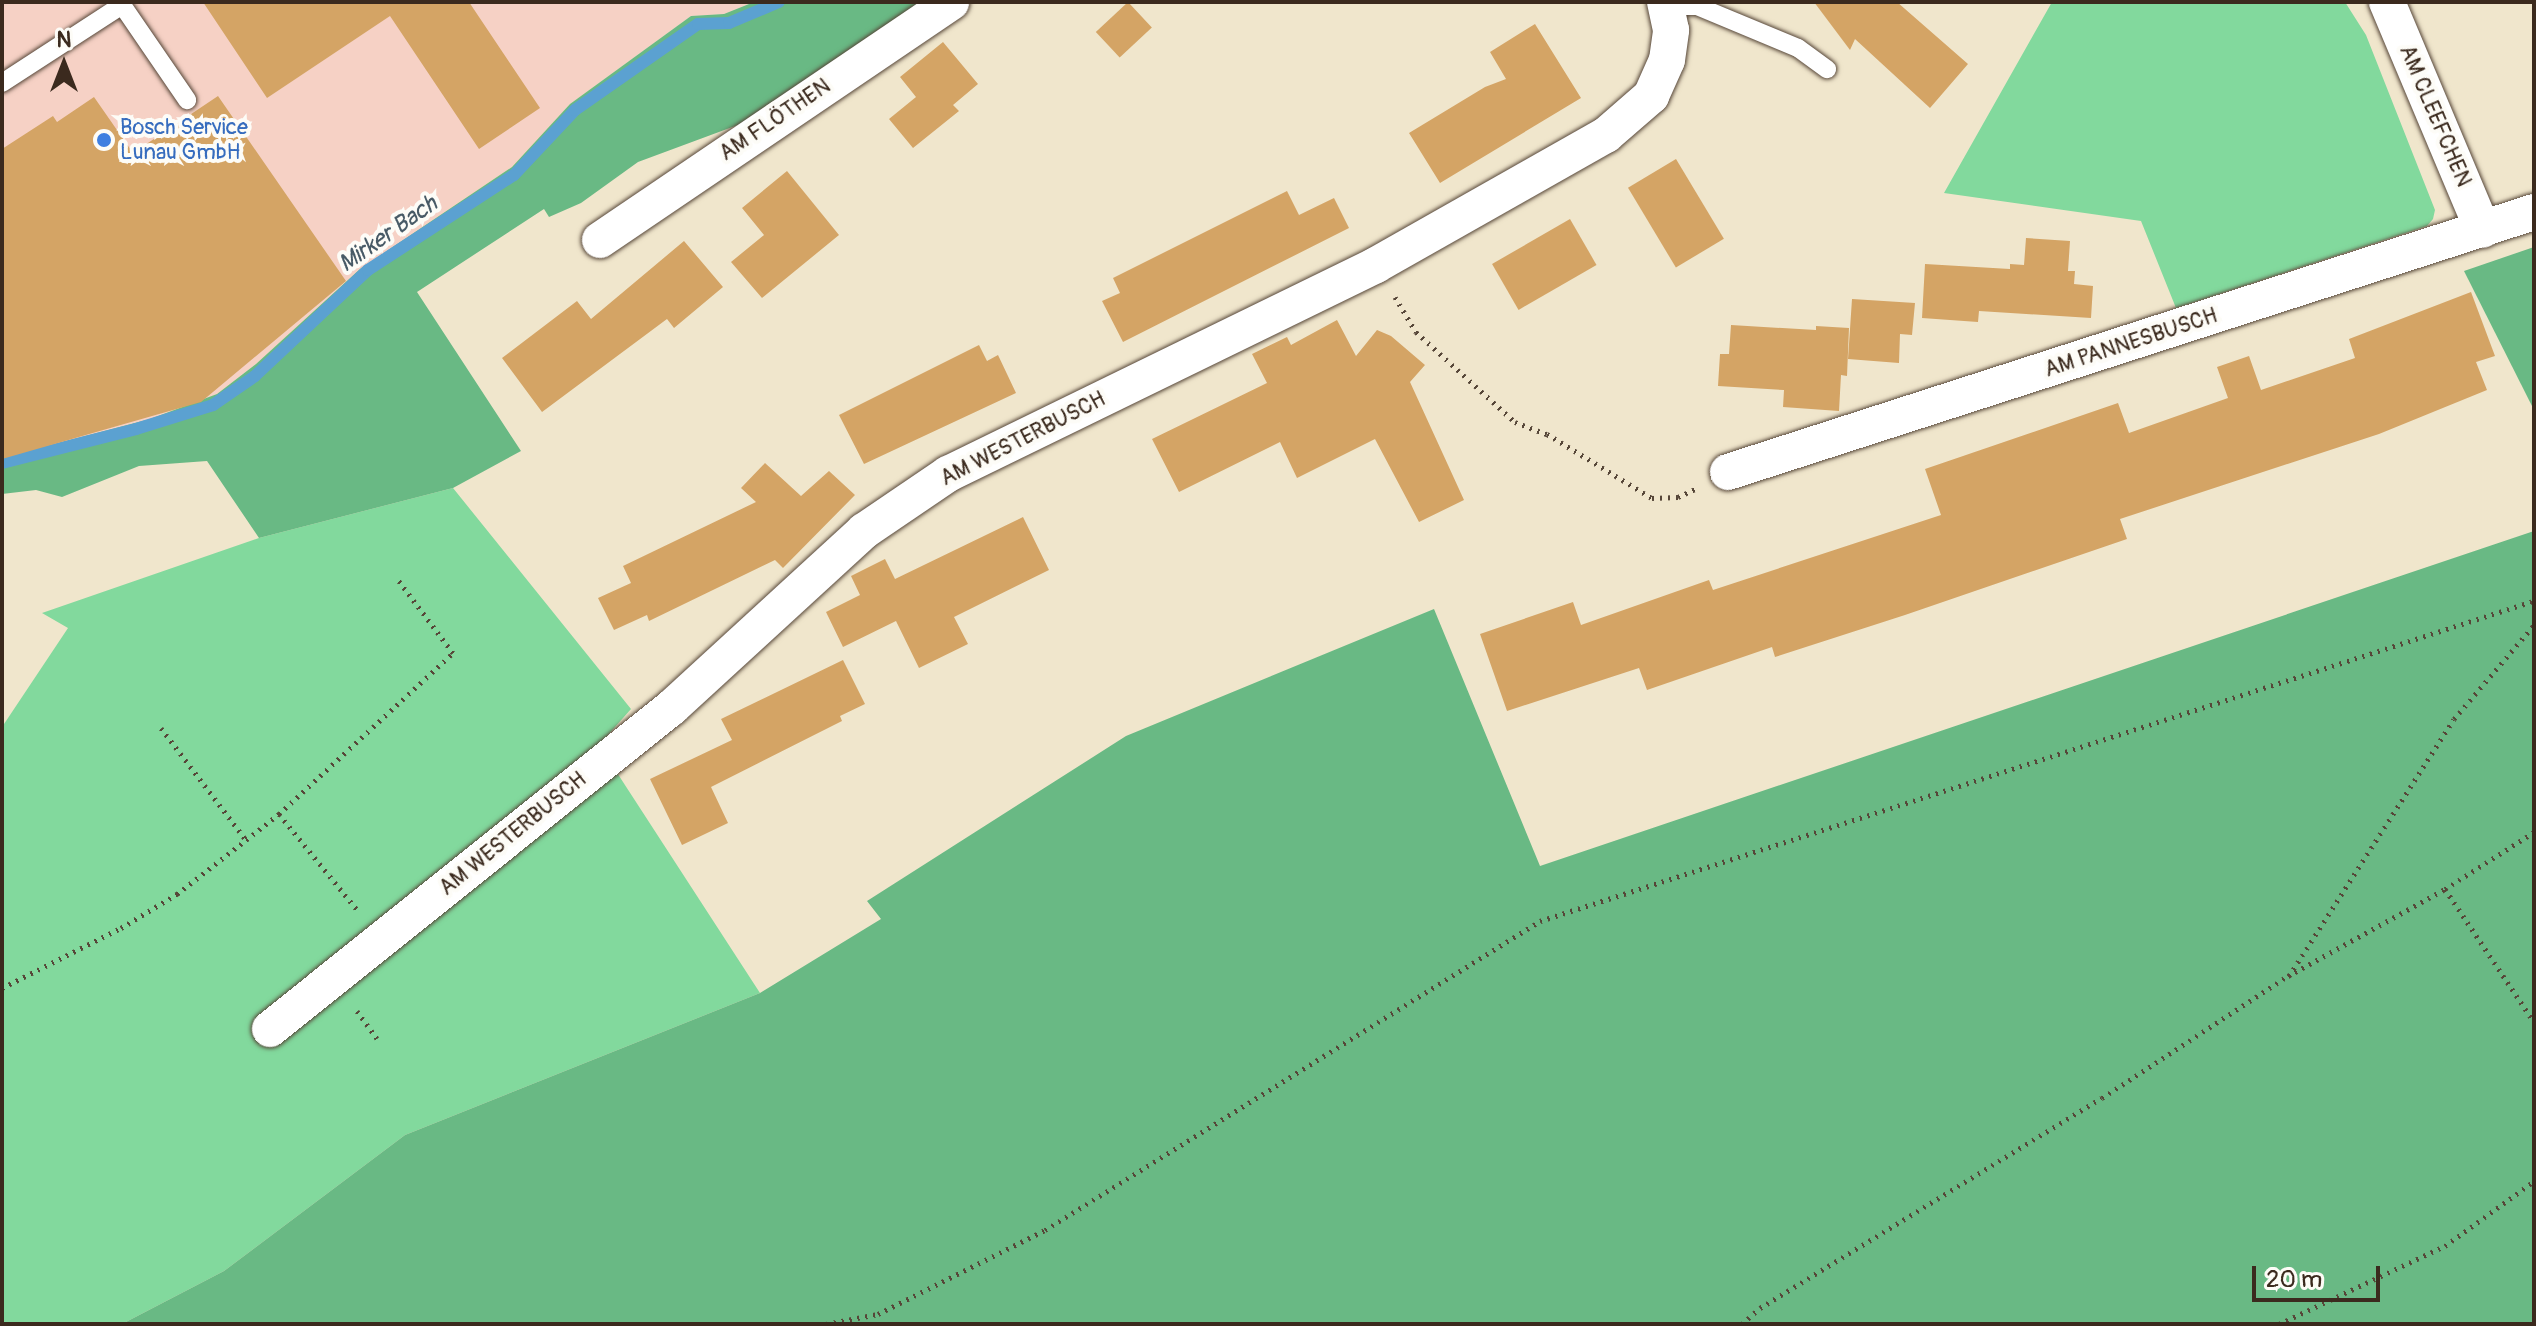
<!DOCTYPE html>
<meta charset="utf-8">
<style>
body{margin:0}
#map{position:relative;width:2536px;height:1326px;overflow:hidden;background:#f0e6cc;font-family:Pangolin,sans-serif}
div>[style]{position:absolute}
.built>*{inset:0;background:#f6d1c5}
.green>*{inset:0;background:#82d99d}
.forest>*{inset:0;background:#69b984}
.stream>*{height:12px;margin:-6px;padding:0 6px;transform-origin:6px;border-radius:6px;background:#5ba1d1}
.building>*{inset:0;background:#d4a465;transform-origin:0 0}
.path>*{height:5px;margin-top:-2.5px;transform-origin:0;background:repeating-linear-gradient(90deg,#564638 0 2px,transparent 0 8px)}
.roads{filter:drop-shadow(0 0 2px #564638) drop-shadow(0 0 2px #564638)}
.lane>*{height:18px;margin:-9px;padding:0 9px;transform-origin:9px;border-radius:9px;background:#fff}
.street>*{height:36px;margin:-18px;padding:0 18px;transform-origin:18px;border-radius:18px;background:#fff}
.dots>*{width:22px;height:22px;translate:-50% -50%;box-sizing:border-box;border:4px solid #fdfcf7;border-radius:50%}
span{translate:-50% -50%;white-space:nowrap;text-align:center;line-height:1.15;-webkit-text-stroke:8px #fdfcf7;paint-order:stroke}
.street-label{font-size:22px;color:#3b2a1e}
.shop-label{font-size:22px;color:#366cbe}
.left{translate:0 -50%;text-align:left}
.water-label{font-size:24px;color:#485a66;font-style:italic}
.frame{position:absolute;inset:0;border:4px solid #3b2a1e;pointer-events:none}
.north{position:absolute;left:24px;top:24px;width:80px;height:80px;-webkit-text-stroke:6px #fdfcf7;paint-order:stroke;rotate:0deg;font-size:22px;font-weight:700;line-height:32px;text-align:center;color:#3b2a1e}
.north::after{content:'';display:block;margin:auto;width:28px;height:36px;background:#3b2a1e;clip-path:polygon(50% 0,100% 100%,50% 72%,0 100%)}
.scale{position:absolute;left:2252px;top:1266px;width:128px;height:36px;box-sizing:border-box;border:4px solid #3b2a1e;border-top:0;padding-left:10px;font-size:24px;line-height:28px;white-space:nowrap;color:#3b2a1e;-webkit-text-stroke:6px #fdfcf7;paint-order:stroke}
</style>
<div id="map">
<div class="built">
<i style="clip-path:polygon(2px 2px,754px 2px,724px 14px,691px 16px,570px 104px,512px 167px,360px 269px,256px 364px,217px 394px,150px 419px,2px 458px)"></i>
</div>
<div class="green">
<i style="clip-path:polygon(2052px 2px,2345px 2px,2366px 35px,2435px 210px,2433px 219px,2427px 226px,2176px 308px,2141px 221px,1944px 193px)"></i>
<i style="clip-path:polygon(453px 488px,631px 709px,599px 745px,760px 993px,405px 1135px,224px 1271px,122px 1324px,2px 1324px,2px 727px,68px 628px,42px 613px,259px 538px)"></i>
</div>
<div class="forest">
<i style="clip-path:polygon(754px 2px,929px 2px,754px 119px,638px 162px,581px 203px,549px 217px,544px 209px,417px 292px,521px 451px,453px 488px,259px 538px,207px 461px,139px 466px,62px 497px,36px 490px,2px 494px,2px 458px,150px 419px,217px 394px,256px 364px,360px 269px,512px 167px,570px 104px,691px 16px,724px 14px)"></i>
<i style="clip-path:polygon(2534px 247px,2534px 410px,2464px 271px)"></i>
<i style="clip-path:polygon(2534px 531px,2534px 1324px,122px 1324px,224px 1271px,405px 1135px,760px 993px,881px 919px,867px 901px,1126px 736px,1434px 609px,1540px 866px)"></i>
</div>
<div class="stream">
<i style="left:2px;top:463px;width:138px;rotate:-14.2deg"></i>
<i style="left:136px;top:429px;width:81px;rotate:-17.3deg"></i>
<i style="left:213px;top:405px;width:51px;rotate:-34.6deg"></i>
<i style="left:255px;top:376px;width:155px;rotate:-43.2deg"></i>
<i style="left:368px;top:270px;width:174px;rotate:-33.1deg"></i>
<i style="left:514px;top:175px;width:89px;rotate:-46.8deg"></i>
<i style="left:575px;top:110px;width:150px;rotate:-35deg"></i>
<i style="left:698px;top:24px;width:31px;rotate:-2deg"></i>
<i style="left:729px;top:23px;width:54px;rotate:-22.8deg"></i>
</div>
<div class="building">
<i style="clip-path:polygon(203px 2px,469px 2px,540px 108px,479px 149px,390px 16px,267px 98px)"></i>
<i style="left:1128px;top:2px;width:35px;height:44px;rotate:47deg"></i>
<i style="clip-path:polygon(1814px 2px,1897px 2px,1968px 64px,1930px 108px,1855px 39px,1850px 50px)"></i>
<i style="clip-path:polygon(1535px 24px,1581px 98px,1440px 183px,1409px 133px,1485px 87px,1506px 79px,1490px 52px)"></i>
<i style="clip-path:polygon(943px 42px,978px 84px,953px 105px,959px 111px,913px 148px,889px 119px,916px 97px,900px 77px)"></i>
<i style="clip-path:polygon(218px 96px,346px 281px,201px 402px,2px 459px,2px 149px,53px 116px,57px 122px,94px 97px,133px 153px)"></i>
<i style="left:1676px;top:159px;width:93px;height:56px;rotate:59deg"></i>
<i style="clip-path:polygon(787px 171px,839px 235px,762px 298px,731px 262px,764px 235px,742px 208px)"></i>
<i style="clip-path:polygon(1287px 191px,1299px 215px,1334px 198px,1349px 228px,1123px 342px,1102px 301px,1120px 293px,1113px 278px)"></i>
<i style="left:1570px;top:219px;width:53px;height:90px;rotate:60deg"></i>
<i style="clip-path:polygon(2026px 238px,2070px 241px,2068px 271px,2075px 271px,2074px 284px,2093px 286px,2091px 318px,1979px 311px,1978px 322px,1922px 318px,1925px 264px,2010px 269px,2010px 264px,2024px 265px)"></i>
<i style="clip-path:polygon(684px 241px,723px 287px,674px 328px,667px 319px,542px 412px,502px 358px,577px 301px,591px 319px)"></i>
<i style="clip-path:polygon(2471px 292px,2495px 356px,2476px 362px,2487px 390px,2379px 434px,2120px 519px,2127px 539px,1905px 615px,1775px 657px,1772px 647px,1647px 690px,1639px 668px,1507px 711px,1480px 634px,1573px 602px,1581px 625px,1709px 580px,1713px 590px,1941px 515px,1925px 469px,2118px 403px,2129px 433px,2228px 398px,2217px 367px,2249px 356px,2261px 390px,2355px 358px,2349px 339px)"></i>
<i style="clip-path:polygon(1852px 299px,1915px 303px,1912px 335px,1900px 334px,1899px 363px,1848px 359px)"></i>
<i style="clip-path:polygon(1337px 320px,1356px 356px,1377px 330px,1391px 336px,1425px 365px,1410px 382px,1464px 500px,1419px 522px,1375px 439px,1297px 478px,1280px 442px,1179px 492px,1152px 439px,1267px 383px,1252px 354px,1287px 337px,1291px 345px)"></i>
<i style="clip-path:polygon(1731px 325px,1816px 330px,1816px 326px,1849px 328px,1847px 376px,1841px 375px,1839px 411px,1783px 407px,1784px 390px,1718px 386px,1720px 354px,1729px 354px)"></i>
<i style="clip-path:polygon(979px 345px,987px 361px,998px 355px,1016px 393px,864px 464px,839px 415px)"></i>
<i style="clip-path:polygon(765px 463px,801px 496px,829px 471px,855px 495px,783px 568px,775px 560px,649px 621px,647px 615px,614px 630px,598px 598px,631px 583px,623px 566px,756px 502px,741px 488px)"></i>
<i style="clip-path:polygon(1023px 517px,1049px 570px,954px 617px,968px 644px,919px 668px,896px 621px,843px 647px,826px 612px,860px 595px,851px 576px,885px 559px,895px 579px)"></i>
<i style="clip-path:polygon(843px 660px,865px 704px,840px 716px,842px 721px,711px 787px,728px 823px,682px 845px,650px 779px,732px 740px,721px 719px)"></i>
</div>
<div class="path">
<i style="left:1395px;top:297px;width:41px;rotate:59deg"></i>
<i style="left:1416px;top:332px;width:134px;rotate:42.3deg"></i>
<i style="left:1515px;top:422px;width:34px;rotate:21deg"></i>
<i style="left:1547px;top:434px;width:123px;rotate:31.4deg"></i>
<i style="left:1652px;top:498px;width:26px;rotate:-2deg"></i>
<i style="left:1678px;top:497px;width:19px;rotate:-25deg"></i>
<i style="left:161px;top:728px;width:141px;rotate:52.8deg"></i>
<i style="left:279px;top:814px;width:125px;rotate:50.8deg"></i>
<i style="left:2445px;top:889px;width:160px;rotate:56.2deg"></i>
<i style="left:2289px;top:976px;width:305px;rotate:-57.3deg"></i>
<i style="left:2454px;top:719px;width:123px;rotate:-49.6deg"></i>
<i style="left:2px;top:988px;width:133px;rotate:-26.8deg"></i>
<i style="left:121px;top:928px;width:66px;rotate:-31.3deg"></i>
<i style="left:177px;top:894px;width:130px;rotate:-38.1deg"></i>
<i style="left:279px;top:814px;width:237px;rotate:-42.8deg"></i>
<i style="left:453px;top:653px;width:95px;rotate:-126.9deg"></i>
<i style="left:357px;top:1011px;width:34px;rotate:54deg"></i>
<i style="left:826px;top:1324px;width:53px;rotate:-10.9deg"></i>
<i style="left:878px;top:1314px;width:187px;rotate:-26.7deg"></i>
<i style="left:1045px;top:1230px;width:584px;rotate:-31.97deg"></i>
<i style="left:1540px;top:921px;width:1044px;rotate:-17.85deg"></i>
<i style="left:1742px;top:1324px;width:24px;rotate:-42deg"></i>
<i style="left:1760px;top:1308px;width:401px;rotate:-31.6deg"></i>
<i style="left:2102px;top:1098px;width:222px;rotate:-33.3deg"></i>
<i style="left:2288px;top:976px;width:179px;rotate:-29deg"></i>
<i style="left:2445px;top:889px;width:106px;rotate:-32.6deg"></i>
<i style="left:2279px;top:1324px;width:183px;rotate:-25.2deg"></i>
<i style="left:2445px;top:1246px;width:110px;rotate:-36.1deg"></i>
</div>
<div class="roads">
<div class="lane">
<i style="left:120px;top:2px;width:119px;rotate:55.6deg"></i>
<i style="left:1667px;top:6px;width:30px"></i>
<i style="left:1697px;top:6px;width:109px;rotate:22.6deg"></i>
<i style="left:1798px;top:48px;width:36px;rotate:36deg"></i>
<i style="left:2px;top:83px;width:143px;rotate:-33deg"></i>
</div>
<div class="street">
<i style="left:2387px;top:2px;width:247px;rotate:67.2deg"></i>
<i style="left:600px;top:240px;width:424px;rotate:-34.1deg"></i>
<i style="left:1728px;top:472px;width:847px;rotate:-17.88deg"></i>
<i style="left:270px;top:1029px;width:514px;rotate:-38.68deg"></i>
<i style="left:671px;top:708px;width:262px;rotate:-42.5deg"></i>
<i style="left:864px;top:531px;width:102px;rotate:-34.2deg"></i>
<i style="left:948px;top:474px;width:476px;rotate:-26deg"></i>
<i style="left:1376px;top:265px;width:264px;rotate:-29.5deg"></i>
<i style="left:1606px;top:135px;width:60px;rotate:-40.9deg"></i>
<i style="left:1651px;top:96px;width:39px;rotate:-66deg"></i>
<i style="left:1667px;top:60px;width:30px;rotate:-82deg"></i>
<i style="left:1671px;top:30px;width:29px;rotate:-102deg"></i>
</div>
</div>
<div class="dots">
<i style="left:104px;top:140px;background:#3f7fe0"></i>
</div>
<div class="street-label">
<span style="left:2435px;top:116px;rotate:67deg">AM CLEEFCHEN</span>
<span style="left:775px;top:120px;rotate:-34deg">AM FLÖTHEN</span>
<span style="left:2131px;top:343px;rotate:-18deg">AM PANNESBUSCH</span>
<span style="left:1023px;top:439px;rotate:-27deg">AM WESTERBUSCH</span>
<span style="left:513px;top:834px;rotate:-39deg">AM WESTERBUSCH</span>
</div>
<div class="shop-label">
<span class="left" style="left:120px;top:140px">Bosch Service<br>Lunau GmbH</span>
</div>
<div class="water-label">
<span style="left:388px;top:234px;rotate:-35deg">Mirker Bach</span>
</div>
<div class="frame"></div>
<div class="north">N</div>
<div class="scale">20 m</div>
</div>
